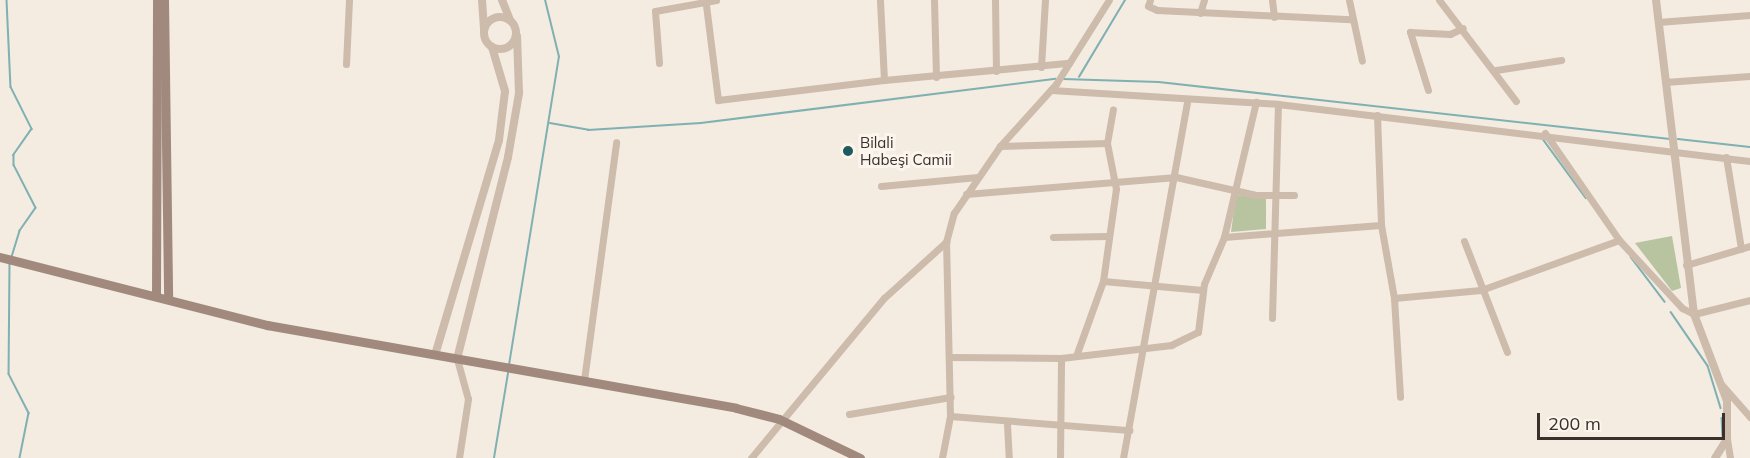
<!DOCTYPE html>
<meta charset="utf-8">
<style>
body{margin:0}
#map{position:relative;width:1750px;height:458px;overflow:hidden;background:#f4ebe1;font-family:Mulish,sans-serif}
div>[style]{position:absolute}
.green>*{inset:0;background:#b8c4a0}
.stream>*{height:1.5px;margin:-0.75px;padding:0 0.75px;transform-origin:0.75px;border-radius:0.75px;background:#7fb0b2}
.minor>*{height:7px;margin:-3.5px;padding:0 3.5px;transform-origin:3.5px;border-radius:3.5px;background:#cdbbac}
.tertiary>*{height:8px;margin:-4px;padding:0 4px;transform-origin:4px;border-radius:4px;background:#cdbbac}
.tertiary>.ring{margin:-4px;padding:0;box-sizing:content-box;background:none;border:8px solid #cdbbac;border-radius:50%}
.secondary>*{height:9px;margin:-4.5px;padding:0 4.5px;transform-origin:4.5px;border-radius:4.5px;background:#a18a7d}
.dots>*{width:16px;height:16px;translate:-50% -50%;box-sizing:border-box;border:3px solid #fbf5ee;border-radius:50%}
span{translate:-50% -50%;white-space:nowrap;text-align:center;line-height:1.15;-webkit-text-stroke:6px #fbf5ee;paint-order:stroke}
.poi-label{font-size:15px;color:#3b302b}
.left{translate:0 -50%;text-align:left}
.scale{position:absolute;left:1537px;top:413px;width:188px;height:27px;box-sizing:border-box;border:3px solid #3b302b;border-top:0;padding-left:8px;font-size:18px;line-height:21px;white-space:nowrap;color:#3b302b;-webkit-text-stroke:4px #fbf5ee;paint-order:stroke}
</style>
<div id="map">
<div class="green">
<i style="clip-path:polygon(1236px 195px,1266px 198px,1266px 229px,1231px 232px)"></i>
<i style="clip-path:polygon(1672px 236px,1681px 288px,1672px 291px,1635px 243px)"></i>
</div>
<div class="stream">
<i style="left:7px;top:0;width:87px;rotate:87.4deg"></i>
<i style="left:11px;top:87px;width:47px;rotate:63.4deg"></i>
<i style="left:32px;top:129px;width:32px;rotate:125deg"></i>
<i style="left:14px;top:155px;width:10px;rotate:90deg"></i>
<i style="left:14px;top:165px;width:48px;rotate:62.9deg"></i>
<i style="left:36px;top:208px;width:28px;rotate:125deg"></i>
<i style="left:20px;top:231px;width:27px;rotate:107deg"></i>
<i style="left:1079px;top:77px;width:90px;rotate:-59.1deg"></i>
<i style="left:1063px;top:79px;width:96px;rotate:1.8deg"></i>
<i style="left:1159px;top:82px;width:514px;rotate:6.36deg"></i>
<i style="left:550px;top:123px;width:39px;rotate:10deg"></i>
<i style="left:588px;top:130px;width:113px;rotate:-3.5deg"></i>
<i style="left:701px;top:123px;width:357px;rotate:-7.1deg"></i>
<i style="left:1543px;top:139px;width:73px;rotate:53.9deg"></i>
<i style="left:1678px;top:139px;width:72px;rotate:6.3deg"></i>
<i style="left:1631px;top:257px;width:56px;rotate:52.9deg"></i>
<i style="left:10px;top:264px;width:110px;rotate:90.5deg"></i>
<i style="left:9px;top:374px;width:44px;rotate:62.9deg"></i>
<i style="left:29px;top:413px;width:46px;rotate:101.3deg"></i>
<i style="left:1671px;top:312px;width:65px;rotate:55.6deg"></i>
<i style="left:1708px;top:366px;width:44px;rotate:72.8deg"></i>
<i style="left:509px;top:365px;width:312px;rotate:-80.8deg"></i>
<i style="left:559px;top:57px;width:59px;rotate:-103.8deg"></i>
<i style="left:1722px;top:418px;width:18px;rotate:87deg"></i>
<i style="left:494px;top:458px;width:86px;rotate:-80.6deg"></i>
</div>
<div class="minor">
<i style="left:934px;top:0;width:77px;rotate:88.5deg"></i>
<i style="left:995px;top:0;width:71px;rotate:89.2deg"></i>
<i style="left:1150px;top:0;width:6px;rotate:108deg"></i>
<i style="left:1148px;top:6px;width:10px;rotate:24deg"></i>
<i style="left:1157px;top:10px;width:194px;rotate:2.7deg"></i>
<i style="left:1272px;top:0;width:17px;rotate:83deg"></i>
<i style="left:1349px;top:0;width:62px;rotate:78deg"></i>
<i style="left:1439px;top:0;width:127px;rotate:52.7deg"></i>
<i style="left:706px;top:5px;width:96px;rotate:82.8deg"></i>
<i style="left:718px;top:100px;width:167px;rotate:-6.9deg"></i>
<i style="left:884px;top:80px;width:80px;rotate:-92.9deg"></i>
<i style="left:1200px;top:13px;width:14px;rotate:-73deg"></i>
<i style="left:1658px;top:22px;width:92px;rotate:-4.4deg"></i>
<i style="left:659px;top:63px;width:52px;rotate:-94.4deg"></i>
<i style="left:655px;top:11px;width:62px;rotate:-10.2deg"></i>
<i style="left:346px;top:64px;width:64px;rotate:-87.3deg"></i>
<i style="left:1041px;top:67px;width:67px;rotate:-86.6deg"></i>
<i style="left:1496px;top:70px;width:66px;rotate:-8.7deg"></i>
<i style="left:884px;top:80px;width:186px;rotate:-5.3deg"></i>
<i style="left:1665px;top:82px;width:85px;rotate:-4deg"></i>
<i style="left:1051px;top:90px;width:227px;rotate:3.5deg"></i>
<i style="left:1278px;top:104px;width:475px;rotate:6.9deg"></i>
<i style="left:1428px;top:90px;width:61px;rotate:-107.2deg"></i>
<i style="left:1410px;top:32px;width:40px;rotate:2.9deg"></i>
<i style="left:1450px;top:34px;width:14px;rotate:-25deg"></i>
<i style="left:1377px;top:115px;width:110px;rotate:87.9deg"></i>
<i style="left:1381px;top:225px;width:74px;rotate:79.9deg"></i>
<i style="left:1394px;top:298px;width:99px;rotate:86.5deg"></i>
<i style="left:1545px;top:133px;width:130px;rotate:55.3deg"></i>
<i style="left:1619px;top:240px;width:93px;rotate:47.2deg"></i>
<i style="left:1682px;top:308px;width:13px;rotate:27deg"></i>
<i style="left:1694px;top:314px;width:58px;rotate:-14deg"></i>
<i style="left:1000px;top:146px;width:107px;rotate:-1.6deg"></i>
<i style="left:1726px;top:157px;width:93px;rotate:80.7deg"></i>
<i style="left:881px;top:186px;width:97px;rotate:-5.3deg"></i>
<i style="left:966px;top:194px;width:211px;rotate:-4.6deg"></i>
<i style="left:1176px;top:177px;width:82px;rotate:12.7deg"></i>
<i style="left:1256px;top:195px;width:38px"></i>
<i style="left:1053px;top:237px;width:55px;rotate:-1deg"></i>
<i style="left:1224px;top:237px;width:157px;rotate:-4.4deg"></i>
<i style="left:1464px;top:241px;width:119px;rotate:68.8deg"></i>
<i style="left:1686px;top:265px;width:67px;rotate:-16.5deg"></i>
<i style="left:1103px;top:281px;width:100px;rotate:5.1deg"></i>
<i style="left:1394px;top:298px;width:87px;rotate:-5.3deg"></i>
<i style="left:1481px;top:290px;width:147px;rotate:-19.9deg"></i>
<i style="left:1272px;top:318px;width:214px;rotate:-88.4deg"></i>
<i style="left:1076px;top:356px;width:80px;rotate:-70.2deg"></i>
<i style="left:1103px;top:281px;width:93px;rotate:-82deg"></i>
<i style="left:1116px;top:189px;width:47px;rotate:-101.1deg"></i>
<i style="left:1107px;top:143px;width:34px;rotate:-80deg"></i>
<i style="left:950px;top:357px;width:111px;rotate:0.5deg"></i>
<i style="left:1061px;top:358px;width:111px;rotate:-6.7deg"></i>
<i style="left:1171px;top:345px;width:30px;rotate:-26deg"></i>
<i style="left:1198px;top:332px;width:48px;rotate:-82.9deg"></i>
<i style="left:1204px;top:284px;width:51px;rotate:-66.9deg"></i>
<i style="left:1224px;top:237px;width:139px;rotate:-76.7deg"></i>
<i style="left:457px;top:359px;width:41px;rotate:74.6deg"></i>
<i style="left:468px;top:399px;width:60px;rotate:98.7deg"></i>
<i style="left:584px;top:380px;width:240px;rotate:-82.3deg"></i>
<i style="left:1722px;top:385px;width:43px;rotate:48.8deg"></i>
<i style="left:849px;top:414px;width:103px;rotate:-9.5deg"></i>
<i style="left:950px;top:416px;width:180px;rotate:4.5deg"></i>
<i style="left:1007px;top:424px;width:34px;rotate:87deg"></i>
<i style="left:1727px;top:439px;width:19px;rotate:81deg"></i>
<i style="left:751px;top:458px;width:208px;rotate:-50.3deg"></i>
<i style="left:884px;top:298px;width:84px;rotate:-42.1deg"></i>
<i style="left:942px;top:458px;width:43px;rotate:-79.2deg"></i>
<i style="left:950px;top:416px;width:174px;rotate:-91.3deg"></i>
<i style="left:946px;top:242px;width:30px;rotate:-75deg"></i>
<i style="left:954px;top:213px;width:81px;rotate:-55.5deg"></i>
<i style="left:1000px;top:146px;width:84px;rotate:-47.9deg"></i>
<i style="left:1056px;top:84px;width:99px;rotate:-57.8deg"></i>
<i style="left:1060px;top:458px;width:100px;rotate:-89.4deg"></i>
<i style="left:1123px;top:458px;width:361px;rotate:-79.8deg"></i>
</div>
<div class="tertiary">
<i style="left:482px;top:0;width:29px;rotate:86deg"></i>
<i style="left:502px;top:0;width:22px;rotate:68deg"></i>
<i style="left:1656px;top:0;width:316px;rotate:83.1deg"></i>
<i style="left:1694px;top:314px;width:93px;rotate:69.2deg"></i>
<i style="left:1727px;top:401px;width:38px;rotate:90deg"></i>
<i style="left:1727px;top:439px;width:22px;rotate:122deg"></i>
<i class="ring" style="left:484px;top:17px;width:24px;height:24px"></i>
<i style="left:435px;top:355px;width:224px;rotate:-73.4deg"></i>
<i style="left:499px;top:140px;width:49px;rotate:-83deg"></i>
<i style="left:505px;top:91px;width:46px;rotate:-106.5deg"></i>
<i style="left:457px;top:359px;width:208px;rotate:-75.8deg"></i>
<i style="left:508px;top:157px;width:65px;rotate:-80.2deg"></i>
<i style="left:519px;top:93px;width:57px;rotate:-92deg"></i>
</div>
<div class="secondary">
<i style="left:164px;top:0;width:299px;rotate:89.2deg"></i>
<i style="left:0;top:257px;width:276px;rotate:14.3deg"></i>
<i style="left:267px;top:325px;width:476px;rotate:10deg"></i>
<i style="left:736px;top:408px;width:44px;rotate:14.3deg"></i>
<i style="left:779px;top:419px;width:90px;rotate:25.7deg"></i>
<i style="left:156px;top:296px;width:296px;rotate:-89.8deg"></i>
</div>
<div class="dots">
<i style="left:848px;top:151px;background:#1f5a5e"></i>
</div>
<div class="poi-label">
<span class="left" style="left:860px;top:151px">Bilali<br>Habeşi Camii</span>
</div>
<div class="scale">200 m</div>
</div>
